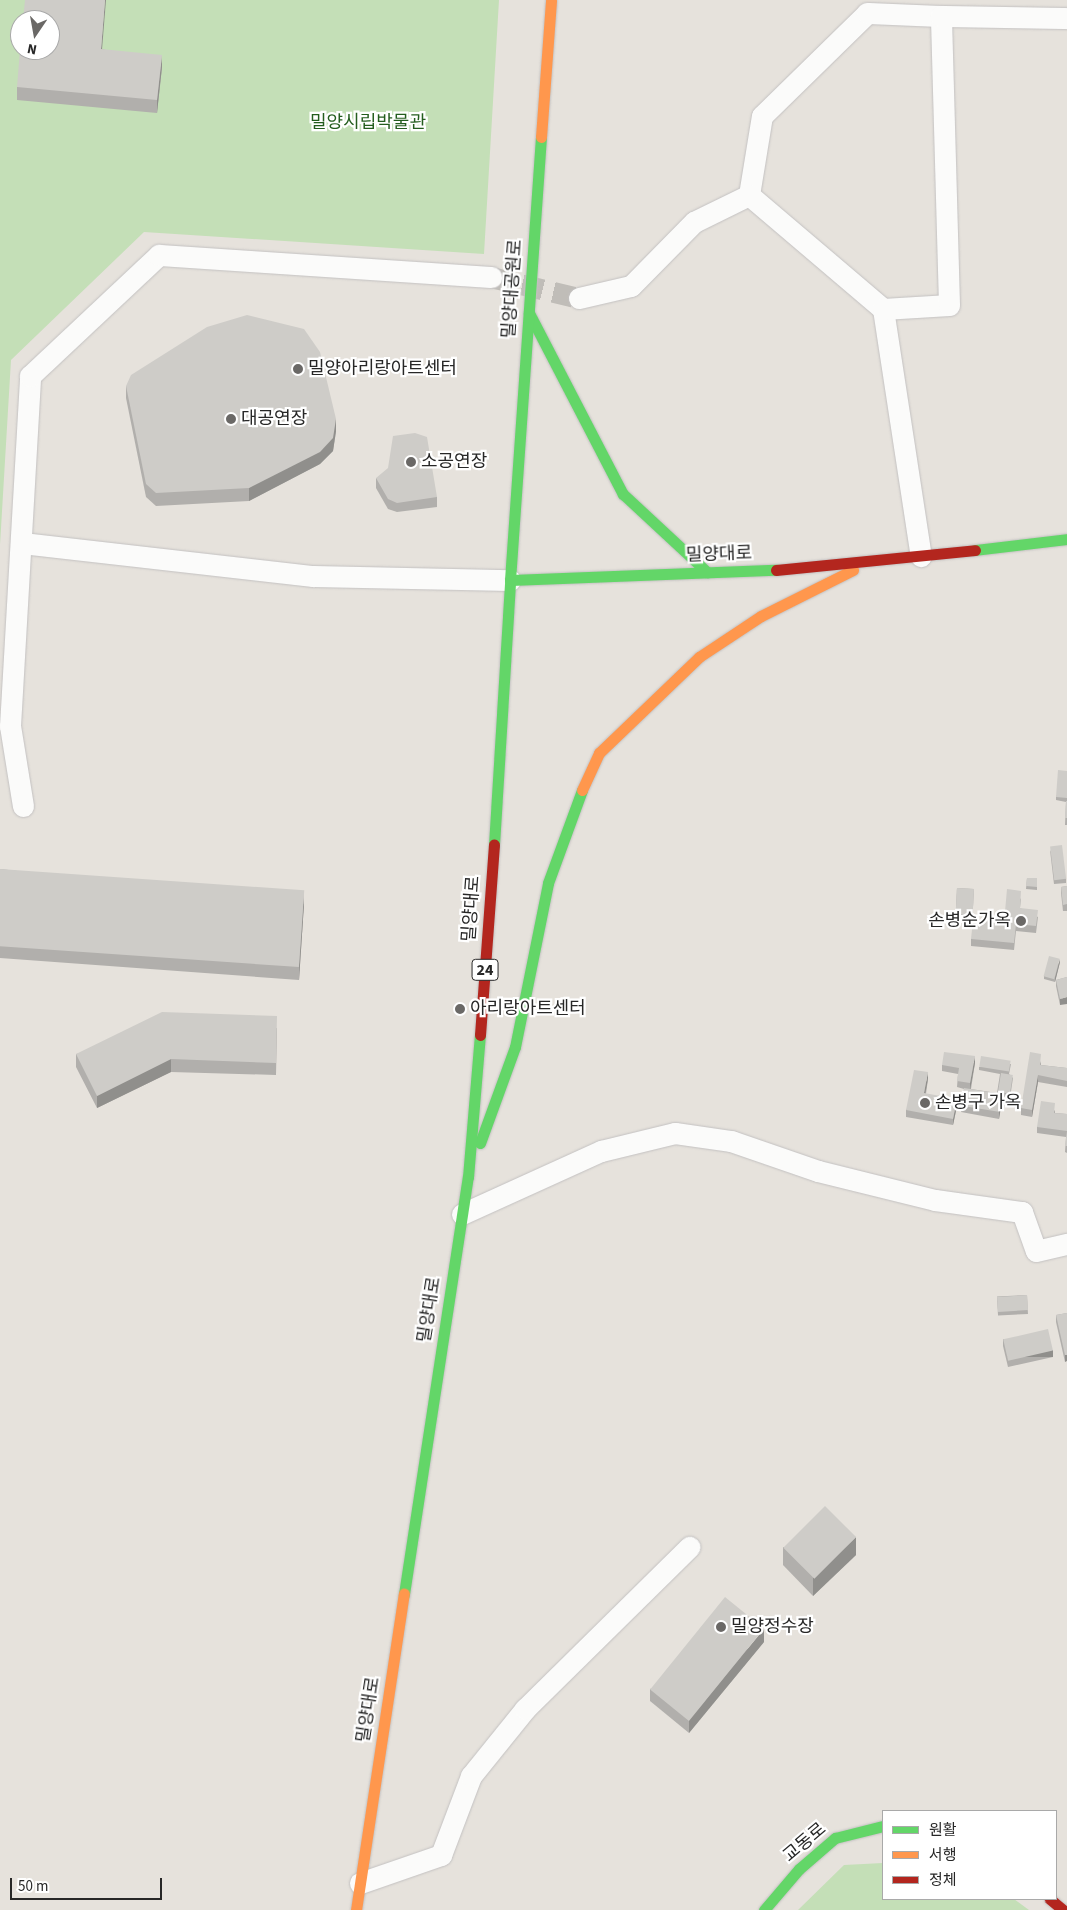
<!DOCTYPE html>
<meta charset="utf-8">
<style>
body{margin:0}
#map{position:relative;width:1067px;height:1910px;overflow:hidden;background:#e6e2dc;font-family:"Source Sans 3","Noto Sans KR",sans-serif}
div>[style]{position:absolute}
.green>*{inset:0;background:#c4dfb7}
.street-tunnel>*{height:21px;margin-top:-10.5px;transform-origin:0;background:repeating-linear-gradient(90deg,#c0bdb8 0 21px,transparent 0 32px)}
.roads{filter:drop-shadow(0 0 1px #c3c1c1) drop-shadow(0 0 1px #c3c1c1)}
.street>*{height:21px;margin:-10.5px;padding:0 10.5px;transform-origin:10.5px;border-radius:10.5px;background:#fbfbfa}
.fast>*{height:11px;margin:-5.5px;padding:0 5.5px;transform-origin:5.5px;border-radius:5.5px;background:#63d668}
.slow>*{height:11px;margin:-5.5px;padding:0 5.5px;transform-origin:5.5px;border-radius:5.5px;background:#ff974d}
.jam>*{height:11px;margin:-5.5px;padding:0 5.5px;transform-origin:5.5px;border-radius:5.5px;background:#b3261e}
.wall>*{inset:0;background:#b1afac;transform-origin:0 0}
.shaded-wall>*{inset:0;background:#908f8c;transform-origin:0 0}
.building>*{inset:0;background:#ceccc8;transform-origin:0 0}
.dots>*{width:14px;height:14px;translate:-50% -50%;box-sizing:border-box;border:2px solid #fff;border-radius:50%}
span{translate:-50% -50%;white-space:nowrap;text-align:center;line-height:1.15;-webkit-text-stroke:4.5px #fff;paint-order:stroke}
.shield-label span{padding:1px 4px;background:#fff;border:1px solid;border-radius:4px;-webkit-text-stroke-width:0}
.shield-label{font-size:16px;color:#272727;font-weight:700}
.park-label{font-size:18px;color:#245d1e}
.street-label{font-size:18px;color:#272727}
.poi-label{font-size:18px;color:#272727}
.left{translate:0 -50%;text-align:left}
.right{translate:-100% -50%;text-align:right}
.legend{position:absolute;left:882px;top:1810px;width:175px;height:90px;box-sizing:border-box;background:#fff;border:1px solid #a9a9a9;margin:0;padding:6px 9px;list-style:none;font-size:15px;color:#272727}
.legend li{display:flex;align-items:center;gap:10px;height:25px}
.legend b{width:25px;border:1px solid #a9a9a9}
.north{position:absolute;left:10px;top:10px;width:50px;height:50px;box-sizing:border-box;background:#fff;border:1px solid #a9a9a9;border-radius:50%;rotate:192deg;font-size:14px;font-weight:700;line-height:20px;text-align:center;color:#272727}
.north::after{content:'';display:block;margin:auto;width:18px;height:22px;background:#6a6866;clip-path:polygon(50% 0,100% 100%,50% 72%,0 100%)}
.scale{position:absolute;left:10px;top:1878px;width:152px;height:22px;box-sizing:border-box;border:2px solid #272727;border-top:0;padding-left:6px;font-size:15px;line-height:18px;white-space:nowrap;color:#272727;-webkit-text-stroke:4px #fff;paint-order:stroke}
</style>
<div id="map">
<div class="green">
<i style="clip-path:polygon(evenodd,0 0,499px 0,484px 254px,144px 232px,11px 360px,0 545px,0 0,20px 20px,50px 20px,50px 50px,20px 50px,20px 20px)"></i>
<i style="clip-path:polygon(883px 1863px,883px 1899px,1014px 1899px,1029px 1910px,798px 1910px,844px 1865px)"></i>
</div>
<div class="street-tunnel">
<i style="left:491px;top:277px;width:90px;rotate:13.4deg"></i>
</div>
<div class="roads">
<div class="street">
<i style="left:749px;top:195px;width:80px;rotate:-80.7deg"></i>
<i style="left:762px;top:116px;width:147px;rotate:-44.4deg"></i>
<i style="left:867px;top:13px;width:74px;rotate:2.3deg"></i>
<i style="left:579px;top:298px;width:53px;rotate:-13deg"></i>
<i style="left:631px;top:286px;width:90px;rotate:-45.5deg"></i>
<i style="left:694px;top:222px;width:61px;rotate:-26.1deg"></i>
<i style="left:749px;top:195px;width:176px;rotate:40.4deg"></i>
<i style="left:883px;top:309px;width:250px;rotate:81.3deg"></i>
<i style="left:883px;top:309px;width:66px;rotate:-3.5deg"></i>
<i style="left:949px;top:305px;width:289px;rotate:-91.6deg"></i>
<i style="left:941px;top:16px;width:126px;rotate:0.9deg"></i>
<i style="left:22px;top:543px;width:293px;rotate:6.5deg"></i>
<i style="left:313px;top:576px;width:197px;rotate:1.2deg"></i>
<i style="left:23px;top:806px;width:81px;rotate:-99.2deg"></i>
<i style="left:10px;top:726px;width:351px;rotate:-86.7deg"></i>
<i style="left:30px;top:376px;width:177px;rotate:-43.2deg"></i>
<i style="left:159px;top:255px;width:333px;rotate:3.8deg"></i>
<i style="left:462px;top:1214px;width:153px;rotate:-24.4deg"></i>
<i style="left:601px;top:1151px;width:76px;rotate:-13.7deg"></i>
<i style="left:675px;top:1133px;width:57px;rotate:8.1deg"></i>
<i style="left:731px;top:1141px;width:92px;rotate:19deg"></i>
<i style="left:818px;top:1171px;width:121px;rotate:13.9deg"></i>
<i style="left:935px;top:1200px;width:88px;rotate:7.9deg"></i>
<i style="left:1022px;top:1212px;width:41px;rotate:70.3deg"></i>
<i style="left:1036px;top:1251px;width:32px;rotate:-13deg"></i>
<i style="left:360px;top:1883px;width:86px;rotate:-19.1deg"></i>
<i style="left:441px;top:1855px;width:85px;rotate:-69.2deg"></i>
<i style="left:471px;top:1776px;width:86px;rotate:-51.1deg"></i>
<i style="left:525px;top:1709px;width:231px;rotate:-44.6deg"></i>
</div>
<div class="fast">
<i style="left:529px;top:313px;width:204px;rotate:62.6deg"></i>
<i style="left:623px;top:494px;width:115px;rotate:42.9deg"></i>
<i style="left:975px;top:550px;width:93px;rotate:-6.8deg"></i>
<i style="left:510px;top:580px;width:444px;rotate:-86deg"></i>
<i style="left:494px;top:845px;width:265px;rotate:-86.5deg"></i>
<i style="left:510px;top:580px;width:266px;rotate:-2.2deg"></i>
<i style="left:480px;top:1143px;width:102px;rotate:-70deg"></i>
<i style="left:515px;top:1047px;width:167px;rotate:-78.6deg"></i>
<i style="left:548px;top:883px;width:99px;rotate:-69.9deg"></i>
<i style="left:404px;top:1594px;width:422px;rotate:-81.3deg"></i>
<i style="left:468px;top:1177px;width:143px;rotate:-85.2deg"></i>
<i style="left:764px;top:1910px;width:54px;rotate:-49.5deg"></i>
<i style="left:799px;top:1869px;width:48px;rotate:-40.7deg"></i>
<i style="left:835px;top:1838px;width:49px;rotate:-14deg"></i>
</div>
<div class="slow">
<i style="left:541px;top:137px;width:137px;rotate:-85.8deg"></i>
<i style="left:582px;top:790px;width:41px;rotate:-65.3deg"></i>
<i style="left:599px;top:753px;width:139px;rotate:-43.8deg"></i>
<i style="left:699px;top:657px;width:74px;rotate:-33.5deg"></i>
<i style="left:761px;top:616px;width:103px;rotate:-26.6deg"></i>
<i style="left:356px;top:1910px;width:320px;rotate:-81.4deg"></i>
</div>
<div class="jam">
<i style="left:776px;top:570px;width:200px;rotate:-5.7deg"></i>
<i style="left:480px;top:1035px;width:191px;rotate:-85.8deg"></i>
<i style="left:1050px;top:1899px;width:17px;rotate:40deg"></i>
</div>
</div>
<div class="wall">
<i style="clip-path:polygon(102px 49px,162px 67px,157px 113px,17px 100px,17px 87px)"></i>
<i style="clip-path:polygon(126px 386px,336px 431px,333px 451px,320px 464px,249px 501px,156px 506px,146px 497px,126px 398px)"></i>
<i style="clip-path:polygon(376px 478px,437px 497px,437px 507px,397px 512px,388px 509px,376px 488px)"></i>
<i style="clip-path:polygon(1067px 771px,1067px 825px,1065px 825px,1066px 802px,1056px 800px,1056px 797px)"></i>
<i style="clip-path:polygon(1050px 850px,1066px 879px,1066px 883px,1054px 884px)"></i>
<i style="clip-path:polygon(0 869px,304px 904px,299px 980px,0 958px)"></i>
<i style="clip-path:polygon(1027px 878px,1037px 878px,1037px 890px,1026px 889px)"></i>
<i style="clip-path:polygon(1067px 886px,1067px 911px,1063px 911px,1061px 893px,1061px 887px)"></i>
<i style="left:957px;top:888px;width:17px;height:29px;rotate:3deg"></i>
<i style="clip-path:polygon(1021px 898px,1020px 908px,1038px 917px,1036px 933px,1016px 931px,1014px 950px,971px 946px,971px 939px,1004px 923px)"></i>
<i style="clip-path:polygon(1060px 962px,1055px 982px,1044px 979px,1044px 976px)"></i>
<i style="clip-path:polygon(1067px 977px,1060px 1005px,1056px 986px,1056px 980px)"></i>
<i style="clip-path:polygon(277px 1028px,276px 1075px,171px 1072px,97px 1108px,76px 1067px,76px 1054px)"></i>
<i style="clip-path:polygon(1041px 1061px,1041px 1065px,1067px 1068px,1067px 1087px,1038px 1082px,1032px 1117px,1021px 1115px,1021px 1108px)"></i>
<i style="clip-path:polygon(975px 1063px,971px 1089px,997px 1093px,1000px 1074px,979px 1070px,979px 1067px,1011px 1064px,1009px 1074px,1013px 1078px,1010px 1098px,1002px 1096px,999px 1119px,961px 1112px,961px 1106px,964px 1089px,957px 1087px,958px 1074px,942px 1071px,942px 1065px)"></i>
<i style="clip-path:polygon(928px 1079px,926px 1094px,957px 1106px,953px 1125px,906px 1117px,906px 1110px)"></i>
<i style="clip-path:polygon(1055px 1110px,1055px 1113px,1067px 1114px,1067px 1153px,1065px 1152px,1066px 1137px,1037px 1133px,1037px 1127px)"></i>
<i style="left:1027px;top:1295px;width:19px;height:30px;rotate:87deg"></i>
<i style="clip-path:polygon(1067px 1313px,1065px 1362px,1056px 1322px,1056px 1315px)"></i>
<i style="clip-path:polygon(1003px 1339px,1053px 1357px,1008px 1367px,1003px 1346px)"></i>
<i style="clip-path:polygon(783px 1547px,856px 1555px,813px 1596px,783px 1565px)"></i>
<i style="clip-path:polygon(764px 1642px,689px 1733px,650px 1701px,650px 1689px)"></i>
</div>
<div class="shaded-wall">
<i style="clip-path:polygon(105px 0,106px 0,101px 62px,101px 49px)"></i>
<i style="clip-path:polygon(162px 55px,162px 67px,157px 113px,157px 100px)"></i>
<i style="clip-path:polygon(336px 419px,336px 431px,333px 451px,320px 464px,249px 501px,249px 488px)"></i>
<i style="clip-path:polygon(304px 892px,304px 904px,299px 980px,299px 967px)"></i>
<i style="clip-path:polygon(1060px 959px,1060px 962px,1055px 982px,1055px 978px)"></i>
<i style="clip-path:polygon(1067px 997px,1067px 1004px,1060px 1005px,1060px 999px)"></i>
<i style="clip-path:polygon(975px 1056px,975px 1063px,970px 1090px,970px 1083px)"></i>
<i style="clip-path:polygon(171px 1059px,171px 1072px,97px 1108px,97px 1096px)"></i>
<i style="clip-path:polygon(928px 1072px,928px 1079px,924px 1100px,924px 1093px)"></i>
<i style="clip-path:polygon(1038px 1075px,1038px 1082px,1032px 1117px,1032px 1110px)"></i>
<i style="clip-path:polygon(1002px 1094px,1002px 1101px,999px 1119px,999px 1112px)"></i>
<i style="clip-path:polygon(957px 1099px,957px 1106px,953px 1125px,953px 1119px)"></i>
<i style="left:1053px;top:1350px;width:7px;height:46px;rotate:90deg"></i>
<i style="clip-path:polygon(1065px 1355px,1067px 1355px,1067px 1361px,1065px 1362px)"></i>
<i style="clip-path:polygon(856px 1537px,856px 1555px,813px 1596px,813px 1578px)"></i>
<i style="clip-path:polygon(764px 1629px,764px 1642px,689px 1733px,689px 1720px)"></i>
</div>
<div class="building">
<i style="clip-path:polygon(25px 0,105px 0,101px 49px,162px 55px,157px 100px,17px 87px,20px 50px,50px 50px,50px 20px,23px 20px)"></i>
<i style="clip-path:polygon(247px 315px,304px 329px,320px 352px,336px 419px,333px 438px,320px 452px,249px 488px,156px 493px,146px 484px,126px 386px,131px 375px,207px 327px)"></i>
<i style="clip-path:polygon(415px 433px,427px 437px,437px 497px,397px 503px,388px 499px,376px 478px,388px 468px,393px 436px)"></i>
<i style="clip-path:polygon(1058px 770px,1067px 771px,1067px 798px,1056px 797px)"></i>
<i style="clip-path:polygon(1066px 801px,1067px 801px,1067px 818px,1065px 818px)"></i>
<i style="left:1062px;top:845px;width:34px;height:12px;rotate:83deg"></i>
<i style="left:0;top:869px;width:305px;height:77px;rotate:4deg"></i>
<i style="clip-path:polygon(1027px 878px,1037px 878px,1037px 887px,1026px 886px)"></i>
<i style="clip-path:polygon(1067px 886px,1067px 904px,1063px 905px,1061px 887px)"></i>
<i style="left:957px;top:888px;width:17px;height:26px;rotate:3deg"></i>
<i style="clip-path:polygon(1007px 889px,1021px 891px,1020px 908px,1038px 910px,1036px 926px,1016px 924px,1014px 943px,971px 939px,973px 920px,1004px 923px)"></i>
<i style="left:1049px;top:956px;width:11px;height:21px;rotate:15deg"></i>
<i style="clip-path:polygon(1067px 977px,1067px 997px,1060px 999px,1056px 980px)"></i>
<i style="clip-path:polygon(162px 1012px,277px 1016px,276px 1063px,171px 1059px,97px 1096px,76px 1054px)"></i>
<i style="clip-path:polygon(944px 1052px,975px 1056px,970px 1083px,957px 1081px,959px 1068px,942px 1065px)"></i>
<i style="clip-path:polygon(1030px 1052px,1041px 1054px,1040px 1065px,1067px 1068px,1067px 1081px,1038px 1075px,1032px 1110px,1021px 1108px)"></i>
<i style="left:981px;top:1056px;width:30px;height:11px;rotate:9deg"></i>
<i style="clip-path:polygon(914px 1070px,928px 1072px,924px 1093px,957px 1099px,953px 1119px,906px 1110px)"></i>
<i style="left:1001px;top:1073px;width:12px;height:19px;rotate:9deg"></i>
<i style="left:964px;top:1088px;width:38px;height:18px;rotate:9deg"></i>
<i style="clip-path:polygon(1041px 1101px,1055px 1103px,1054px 1113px,1067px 1114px,1067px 1146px,1065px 1146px,1067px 1131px,1037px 1127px)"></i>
<i style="left:1027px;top:1295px;width:15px;height:30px;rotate:86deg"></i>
<i style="clip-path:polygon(1067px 1313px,1067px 1355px,1065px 1355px,1056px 1315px)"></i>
<i style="left:1048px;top:1329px;width:22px;height:46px;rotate:77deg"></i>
<i style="left:825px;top:1506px;width:44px;height:59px;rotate:45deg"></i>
<i style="left:725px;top:1597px;width:50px;height:119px;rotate:39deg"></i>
</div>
<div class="dots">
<i style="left:298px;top:369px;background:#6a6866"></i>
<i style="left:231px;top:419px;background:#6a6866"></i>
<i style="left:411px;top:462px;background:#6a6866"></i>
<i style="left:1021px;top:921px;background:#6a6866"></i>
<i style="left:460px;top:1009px;background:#6a6866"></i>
<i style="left:925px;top:1103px;background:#6a6866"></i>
<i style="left:721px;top:1627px;background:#6a6866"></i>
</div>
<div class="shield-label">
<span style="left:485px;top:970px">24</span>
</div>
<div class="park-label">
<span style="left:368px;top:123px">밀양시립박물관</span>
</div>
<div class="street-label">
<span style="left:513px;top:289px;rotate:-86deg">밀양대공원로</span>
<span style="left:719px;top:555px;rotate:-2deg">밀양대로</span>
<span style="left:472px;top:909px;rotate:-86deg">밀양대로</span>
<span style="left:430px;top:1310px;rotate:-81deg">밀양대로</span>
<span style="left:369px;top:1710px;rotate:-81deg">밀양대로</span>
<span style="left:805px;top:1843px;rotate:-40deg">교동로</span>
</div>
<div class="poi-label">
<span class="left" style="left:308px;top:369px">밀양아리랑아트센터</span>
<span class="left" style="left:241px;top:419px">대공연장</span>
<span class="left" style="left:421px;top:462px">소공연장</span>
<span class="right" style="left:1011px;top:921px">손병순가옥</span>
<span class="left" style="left:470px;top:1009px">아리랑아트센터</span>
<span class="left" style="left:935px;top:1103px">손병구 가옥</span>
<span class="left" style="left:731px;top:1627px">밀양정수장</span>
</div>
<ul class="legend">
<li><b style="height:6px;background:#63d668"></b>원활</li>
<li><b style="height:6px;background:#ff974d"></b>서행</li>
<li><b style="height:6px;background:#b3261e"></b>정체</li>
</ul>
<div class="north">N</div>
<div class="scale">50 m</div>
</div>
